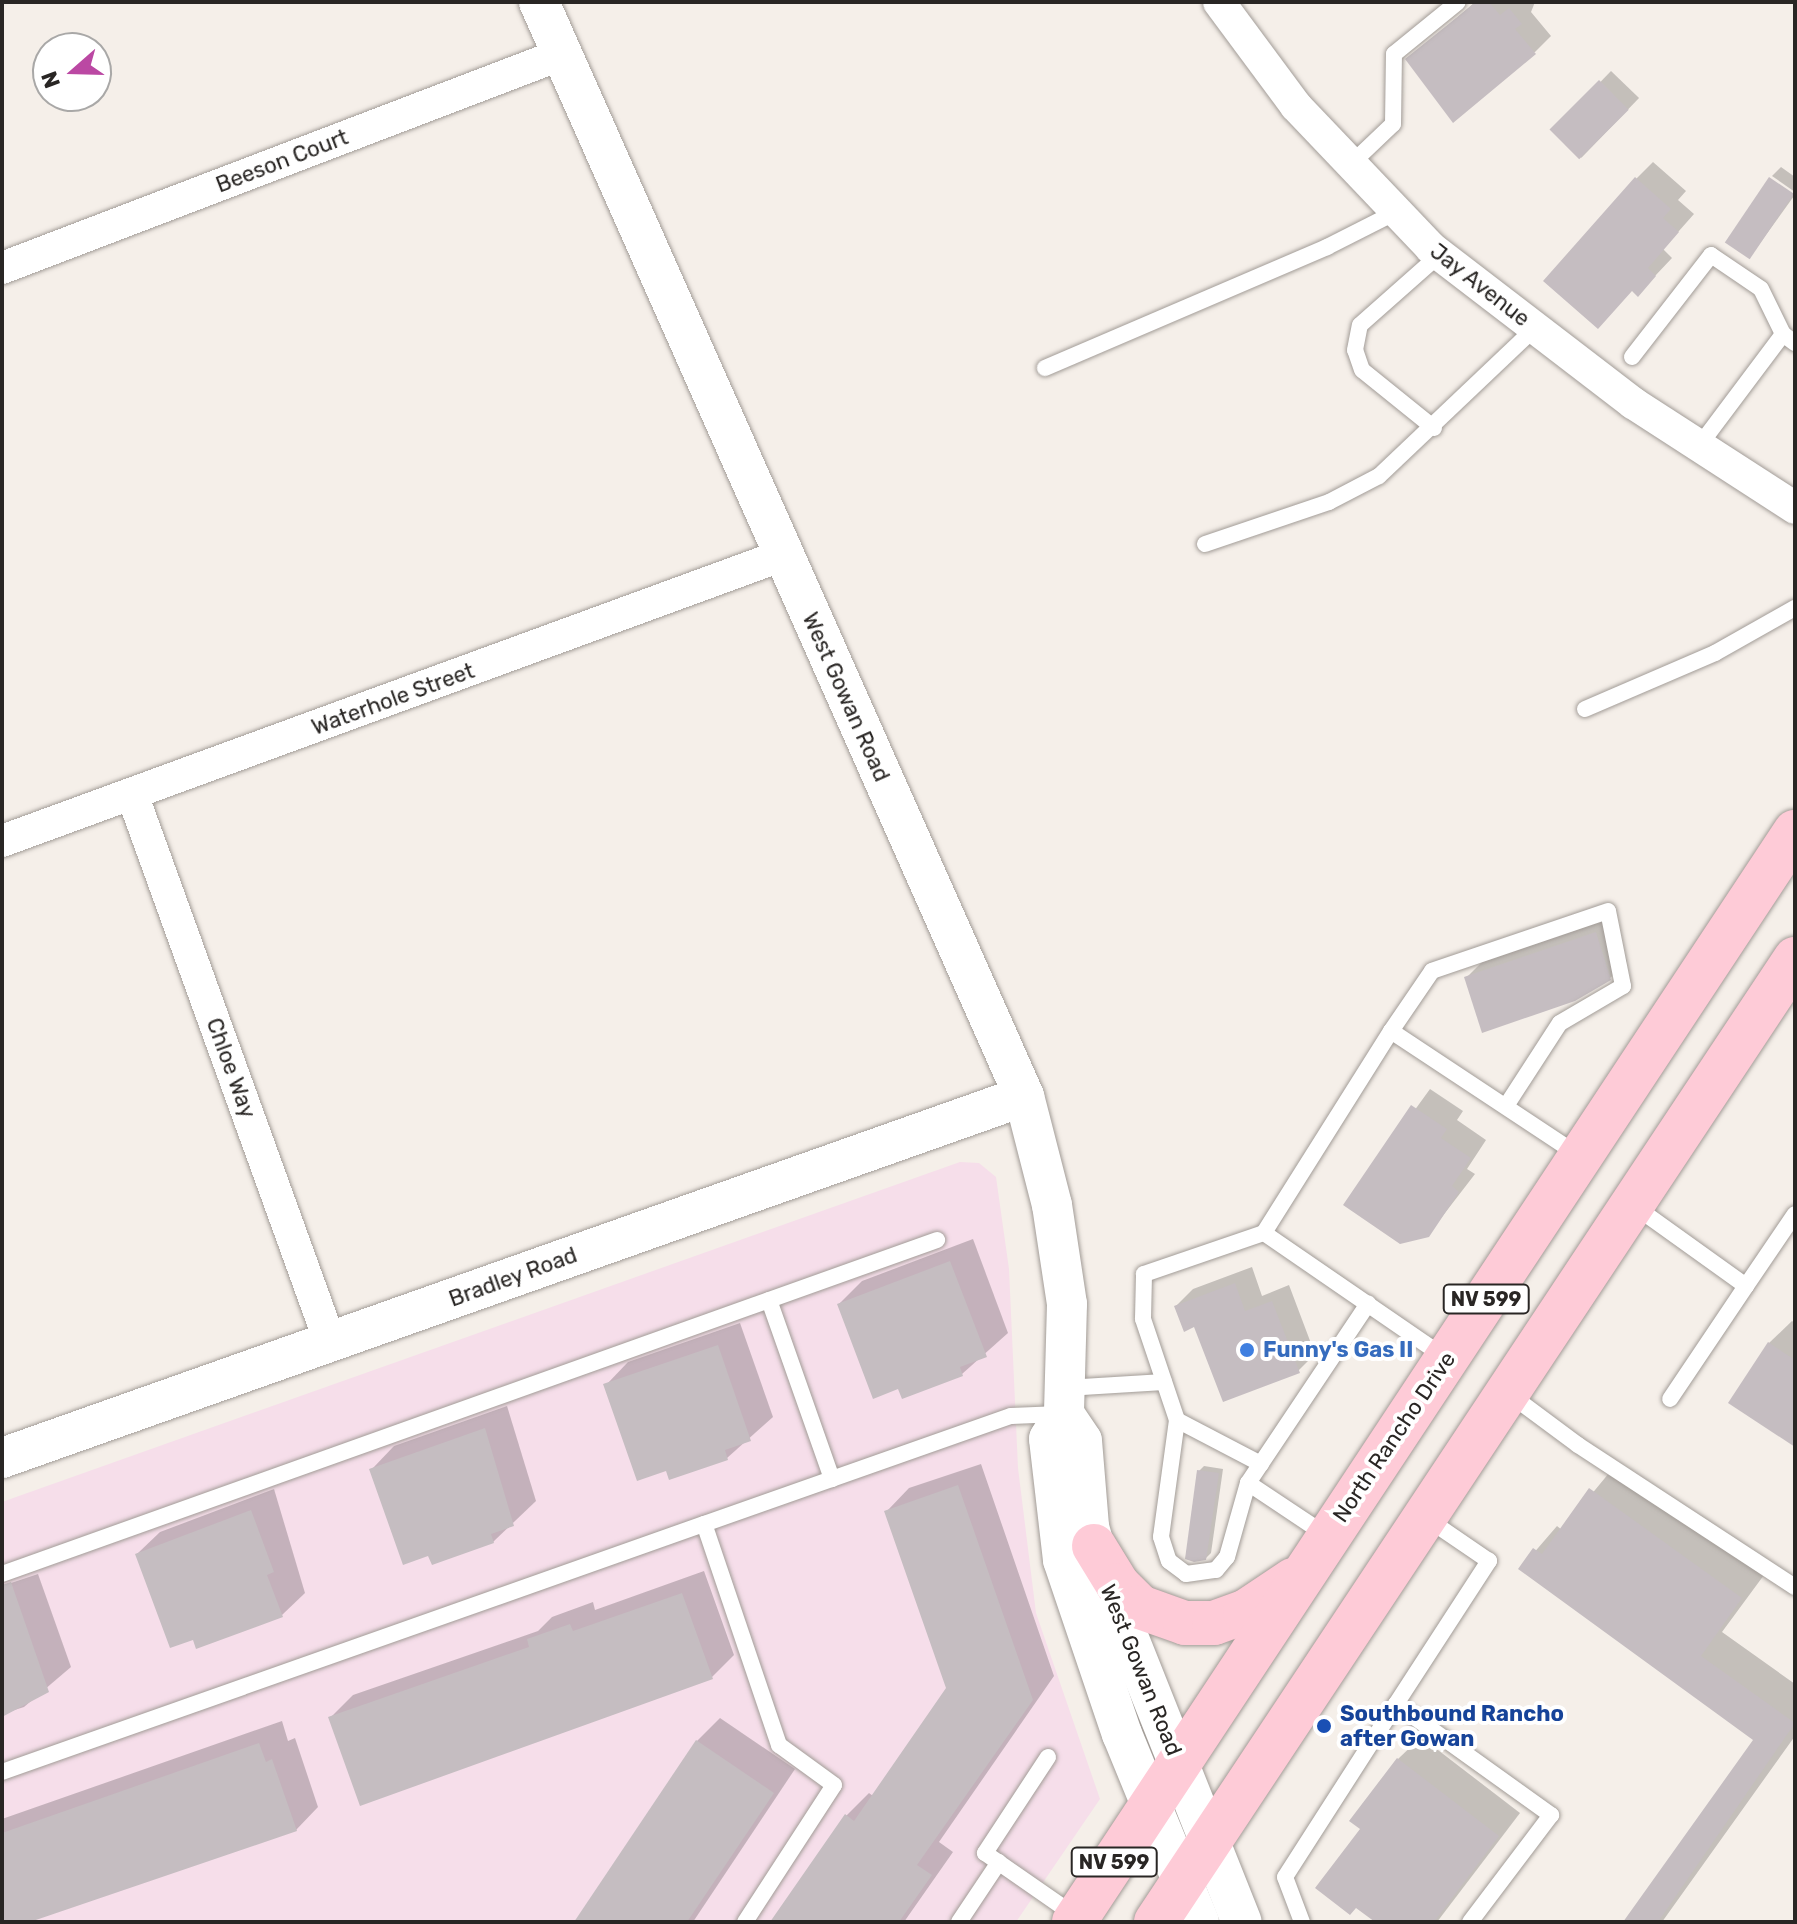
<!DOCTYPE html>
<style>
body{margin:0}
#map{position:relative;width:1797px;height:1924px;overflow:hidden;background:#f5efe9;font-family:Rubik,sans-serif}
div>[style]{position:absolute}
.commercial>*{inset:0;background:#f6deea}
.shadow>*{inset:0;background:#0003;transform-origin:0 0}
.building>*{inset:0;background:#c5bdc1;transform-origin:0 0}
.roads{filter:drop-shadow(0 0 2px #a29c97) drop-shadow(0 0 2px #a29c97)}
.service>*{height:16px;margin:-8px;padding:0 8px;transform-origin:8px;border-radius:8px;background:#fff}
.minor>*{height:32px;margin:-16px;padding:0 16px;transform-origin:16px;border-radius:16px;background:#fff}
.tertiary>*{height:40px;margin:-20px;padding:0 20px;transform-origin:20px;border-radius:20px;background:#fff}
.primary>*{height:44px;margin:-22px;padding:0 22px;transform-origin:22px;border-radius:22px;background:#fecbd7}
.dots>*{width:22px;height:22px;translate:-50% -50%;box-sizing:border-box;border:4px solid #fff;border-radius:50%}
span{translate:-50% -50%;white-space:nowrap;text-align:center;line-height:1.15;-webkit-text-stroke:8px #fff;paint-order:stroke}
.shield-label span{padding:2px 6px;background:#fff;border:2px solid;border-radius:6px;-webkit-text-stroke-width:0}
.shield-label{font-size:20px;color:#292624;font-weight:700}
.street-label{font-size:22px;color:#292624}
.shop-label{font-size:22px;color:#366cbe;font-weight:700}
.left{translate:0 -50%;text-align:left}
.transit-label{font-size:22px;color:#164399;font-weight:700}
.frame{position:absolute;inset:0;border:4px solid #292624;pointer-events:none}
.north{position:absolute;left:32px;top:32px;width:80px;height:80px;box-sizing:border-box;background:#fff;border:2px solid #a9a8a7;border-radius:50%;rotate:250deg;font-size:22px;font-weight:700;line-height:32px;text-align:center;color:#292624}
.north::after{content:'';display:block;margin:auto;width:28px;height:36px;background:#bb48a3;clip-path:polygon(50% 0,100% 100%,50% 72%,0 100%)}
</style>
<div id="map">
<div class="commercial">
<i style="clip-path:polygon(960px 1162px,979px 1163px,996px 1177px,1009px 1269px,1018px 1468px,1036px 1613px,1100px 1799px,1016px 1922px,2px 1922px,2px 1502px)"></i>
</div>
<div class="shadow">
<i style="clip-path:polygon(1475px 2px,1535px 2px,1531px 12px,1551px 36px,1535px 52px,1408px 60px)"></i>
<i style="left:1611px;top:71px;width:39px;height:83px;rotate:44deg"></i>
<i style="clip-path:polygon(1653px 162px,1686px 191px,1678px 200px,1694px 214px,1663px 249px,1672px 258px,1638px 294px,1636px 179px)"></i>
<i style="clip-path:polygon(1781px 167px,1795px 177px,1795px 192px,1772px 176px)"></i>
<i style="clip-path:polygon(1769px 179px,1794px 196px,1750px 257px)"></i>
<i style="clip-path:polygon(1613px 916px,1627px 962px,1609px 979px,1466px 978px,1483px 961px)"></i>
<i style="clip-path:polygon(1430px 1089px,1463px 1111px,1457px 1120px,1486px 1140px,1467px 1169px,1475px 1174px,1428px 1235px,1346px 1205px)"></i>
<i style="clip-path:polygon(973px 1239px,1008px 1333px,962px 1374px,839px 1304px,862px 1281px)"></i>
<i style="clip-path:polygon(1252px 1267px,1262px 1296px,1289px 1285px,1315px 1354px,1298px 1371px,1196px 1325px,1176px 1306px,1193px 1289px)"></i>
<i style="clip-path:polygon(1792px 1321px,1795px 1323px,1795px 1445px,1769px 1343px)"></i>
<i style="clip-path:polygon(740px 1323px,773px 1417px,727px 1458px,667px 1469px,606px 1385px,628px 1362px)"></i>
<i style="clip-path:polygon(507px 1406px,536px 1501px,493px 1542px,372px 1469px,394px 1446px)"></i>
<i style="clip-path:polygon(981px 1464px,1054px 1676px,939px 1842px,953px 1852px,904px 1922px,772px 1922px,846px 1816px,869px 1793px,873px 1796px,948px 1689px,887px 1511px,909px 1488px)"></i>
<i style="clip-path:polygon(1204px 1466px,1223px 1469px,1211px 1553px,1206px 1558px,1199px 1471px)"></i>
<i style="clip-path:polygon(1614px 1467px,1764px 1575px,1722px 1632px,1795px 1684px,1795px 1736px,1662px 1922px,1625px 1922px,1756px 1739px,1520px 1569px,1557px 1526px,1562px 1530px)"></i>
<i style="clip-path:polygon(274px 1489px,305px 1593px,282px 1615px,194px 1637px,137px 1554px,160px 1532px)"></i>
<i style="clip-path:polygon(704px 1571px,734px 1655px,712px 1677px,330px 1718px,353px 1695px,538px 1631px,552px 1617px,593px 1602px,595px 1610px)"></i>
<i style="clip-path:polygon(38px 1574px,71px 1667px,24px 1707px,2px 1714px,2px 1586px)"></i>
<i style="clip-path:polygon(720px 1718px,795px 1769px,693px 1922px,576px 1922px,697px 1741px)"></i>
<i style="clip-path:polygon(282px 1721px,288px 1741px,295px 1738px,318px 1807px,296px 1830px,23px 1922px,2px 1922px,2px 1819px)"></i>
<i style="clip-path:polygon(1421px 1737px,1520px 1813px,1437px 1922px,1378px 1922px,1363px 1829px,1398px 1759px)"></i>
</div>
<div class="building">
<i style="clip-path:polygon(1476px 2px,1489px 2px,1500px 15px,1509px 8px,1522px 24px,1515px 29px,1536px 54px,1453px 123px,1405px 59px)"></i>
<i style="left:1599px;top:80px;width:42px;height:70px;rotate:45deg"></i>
<i style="clip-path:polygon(1635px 177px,1671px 209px,1663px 218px,1679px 232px,1648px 268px,1656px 276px,1638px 297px,1632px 291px,1598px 329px,1543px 281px)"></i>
<i style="left:1769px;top:177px;width:30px;height:79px;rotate:34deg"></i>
<i style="clip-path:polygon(1596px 932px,1611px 980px,1575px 1001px,1482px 1033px,1464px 977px)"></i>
<i style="clip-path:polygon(1411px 1105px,1447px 1129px,1441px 1138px,1471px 1158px,1452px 1186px,1459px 1192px,1429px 1237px,1400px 1244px,1343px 1205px)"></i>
<i style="clip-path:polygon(950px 1261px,987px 1357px,960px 1367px,963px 1376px,902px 1399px,898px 1389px,873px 1399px,837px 1304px)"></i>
<i style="clip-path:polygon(1235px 1283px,1245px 1311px,1272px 1301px,1300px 1373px,1223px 1402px,1194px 1327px,1184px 1332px,1174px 1306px)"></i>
<i style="clip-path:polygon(1768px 1342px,1795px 1360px,1795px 1447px,1728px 1403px)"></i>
<i style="clip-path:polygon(718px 1345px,751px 1441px,725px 1450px,728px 1460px,669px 1480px,666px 1471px,637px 1481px,603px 1384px)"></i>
<i style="clip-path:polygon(485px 1428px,514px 1526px,491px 1534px,494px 1543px,432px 1565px,428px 1556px,403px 1565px,369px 1469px)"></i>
<i style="clip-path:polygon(1197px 1470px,1219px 1473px,1206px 1560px,1194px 1562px,1185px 1559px)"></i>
<i style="clip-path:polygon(958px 1485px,1033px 1700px,917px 1865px,932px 1875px,899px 1922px,770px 1922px,845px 1814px,854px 1821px,946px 1688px,884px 1511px)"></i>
<i style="clip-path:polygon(1589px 1488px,1742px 1598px,1701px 1656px,1795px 1723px,1658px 1922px,1623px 1922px,1753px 1740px,1518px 1569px,1533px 1548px,1542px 1554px)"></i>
<i style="clip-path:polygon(251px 1510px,274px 1572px,267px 1575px,283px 1617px,196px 1649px,193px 1640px,170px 1648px,135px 1554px)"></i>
<i style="clip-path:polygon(11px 1582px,49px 1692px,2px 1717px,2px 1585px)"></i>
<i style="clip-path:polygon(682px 1593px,713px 1679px,360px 1806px,328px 1717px,529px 1647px,527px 1639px,570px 1624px,573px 1631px)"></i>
<i style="clip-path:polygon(696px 1740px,774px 1793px,687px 1922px,574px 1922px)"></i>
<i style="clip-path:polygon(259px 1743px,266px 1762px,272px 1759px,297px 1831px,30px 1922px,2px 1922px,2px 1833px)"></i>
<i style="clip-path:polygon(1397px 1758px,1499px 1836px,1434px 1922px,1375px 1922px,1356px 1908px,1350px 1915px,1315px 1888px,1360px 1829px,1349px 1821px)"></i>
</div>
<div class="roads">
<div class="service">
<i style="left:1351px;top:164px;width:58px;rotate:-43.6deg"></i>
<i style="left:1393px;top:124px;width:70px;rotate:-89.2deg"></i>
<i style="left:1394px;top:54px;width:82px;rotate:-39.1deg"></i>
<i style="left:1632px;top:357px;width:129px;rotate:-52.2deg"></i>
<i style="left:1711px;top:255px;width:60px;rotate:34.2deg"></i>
<i style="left:1761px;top:289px;width:50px;rotate:63.9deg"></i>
<i style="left:1783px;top:334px;width:15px;rotate:37deg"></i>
<i style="left:1045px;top:368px;width:307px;rotate:-23.2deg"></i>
<i style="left:1327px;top:247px;width:77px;rotate:-26.9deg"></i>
<i style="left:1434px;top:428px;width:92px;rotate:-141.1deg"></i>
<i style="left:1362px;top:370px;width:21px;rotate:-109deg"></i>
<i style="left:1355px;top:350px;width:25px;rotate:-79deg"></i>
<i style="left:1360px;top:325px;width:106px;rotate:-41.5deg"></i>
<i style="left:1699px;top:446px;width:140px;rotate:-53.1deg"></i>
<i style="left:1205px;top:544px;width:131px;rotate:-18.7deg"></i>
<i style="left:1329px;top:502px;width:56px;rotate:-27.5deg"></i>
<i style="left:1379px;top:476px;width:215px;rotate:-43.5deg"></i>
<i style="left:1585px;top:709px;width:142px;rotate:-23.3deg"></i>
<i style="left:1715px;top:653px;width:92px;rotate:-29.4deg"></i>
<i style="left:1391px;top:1031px;width:239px;rotate:122.2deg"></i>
<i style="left:1264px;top:1233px;width:221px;rotate:34.5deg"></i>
<i style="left:1506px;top:1106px;width:99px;rotate:-57deg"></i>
<i style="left:1560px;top:1023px;width:73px;rotate:-30.4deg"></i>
<i style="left:1623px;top:986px;width:76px;rotate:-101.3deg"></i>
<i style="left:1608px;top:911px;width:186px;rotate:161.2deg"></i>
<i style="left:1432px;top:971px;width:73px;rotate:124.3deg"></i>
<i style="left:1391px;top:1031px;width:224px;rotate:33.5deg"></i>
<i style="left:1633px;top:1205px;width:139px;rotate:35.6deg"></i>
<i style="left:1746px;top:1286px;width:136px;rotate:123.9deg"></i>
<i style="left:1746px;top:1286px;width:87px;rotate:-55.8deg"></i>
<i style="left:769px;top:1300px;width:190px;rotate:70.6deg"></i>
<i style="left:1066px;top:1388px;width:98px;rotate:-3.5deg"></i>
<i style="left:1508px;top:1393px;width:87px;rotate:36.6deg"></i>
<i style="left:1578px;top:1445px;width:259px;rotate:33.2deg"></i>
<i style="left:1177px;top:1420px;width:118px;rotate:97.8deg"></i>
<i style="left:1161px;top:1537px;width:25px;rotate:72deg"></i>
<i style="left:1169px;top:1561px;width:21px;rotate:37deg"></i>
<i style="left:1186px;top:1574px;width:30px;rotate:-8deg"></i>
<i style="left:1216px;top:1570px;width:17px;rotate:-50deg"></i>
<i style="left:1227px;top:1557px;width:77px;rotate:-74.2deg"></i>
<i style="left:1261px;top:1464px;width:95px;rotate:-152.4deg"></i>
<i style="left:1177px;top:1420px;width:107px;rotate:-108.6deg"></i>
<i style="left:1143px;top:1319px;width:45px;rotate:-88.7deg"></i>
<i style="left:1144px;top:1274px;width:127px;rotate:-18.9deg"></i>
<i style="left:1326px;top:1535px;width:94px;rotate:-146.3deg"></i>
<i style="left:1248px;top:1483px;width:216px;rotate:-56.2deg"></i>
<i style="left:2px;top:1574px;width:993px;rotate:-19.66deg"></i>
<i style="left:1396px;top:1704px;width:171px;rotate:-57deg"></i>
<i style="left:1489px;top:1561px;width:76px;rotate:-145.7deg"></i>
<i style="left:1048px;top:1757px;width:115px;rotate:123.3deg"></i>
<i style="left:985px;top:1853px;width:112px;rotate:34.8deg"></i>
<i style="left:2px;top:1772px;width:745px;rotate:-19.46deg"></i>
<i style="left:745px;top:1922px;width:163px;rotate:-57deg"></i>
<i style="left:834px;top:1785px;width:68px;rotate:-144deg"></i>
<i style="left:779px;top:1745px;width:233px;rotate:-108.7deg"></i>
<i style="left:704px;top:1524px;width:325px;rotate:-19.4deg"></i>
<i style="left:1011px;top:1416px;width:49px;rotate:-2.3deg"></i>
<i style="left:959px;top:1922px;width:72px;rotate:-56.3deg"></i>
<i style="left:1302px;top:1922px;width:48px;rotate:-110.7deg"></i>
<i style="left:1285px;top:1877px;width:206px;rotate:-57.3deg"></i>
<i style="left:1396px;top:1704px;width:191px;rotate:35.6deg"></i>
<i style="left:1551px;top:1815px;width:134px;rotate:127.1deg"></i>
</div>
<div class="minor">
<i style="left:1219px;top:2px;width:129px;rotate:53.5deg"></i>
<i style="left:1296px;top:106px;width:196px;rotate:46.4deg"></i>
<i style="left:1431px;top:248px;width:255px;rotate:37.5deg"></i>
<i style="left:1633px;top:403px;width:193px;rotate:32.9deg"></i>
<i style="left:2px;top:268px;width:599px;rotate:-20.91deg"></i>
<i style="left:132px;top:794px;width:583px;rotate:70.13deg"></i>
<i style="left:2px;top:841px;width:832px;rotate:-20.11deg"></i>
</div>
<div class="tertiary">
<i style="left:539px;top:2px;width:1197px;rotate:66.09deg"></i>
<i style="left:1024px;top:1096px;width:113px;rotate:75.6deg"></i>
<i style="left:1052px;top:1205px;width:100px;rotate:81.4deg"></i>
<i style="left:1067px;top:1304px;width:110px;rotate:91.6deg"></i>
<i style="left:1064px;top:1414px;width:29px;rotate:121deg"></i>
<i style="left:1049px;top:1439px;width:122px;rotate:83.4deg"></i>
<i style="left:1063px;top:1560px;width:184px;rotate:71.3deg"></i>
<i style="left:1122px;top:1734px;width:203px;rotate:67.7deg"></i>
<i style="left:1064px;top:1414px;width:32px;rotate:56deg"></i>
<i style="left:1082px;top:1441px;width:86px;rotate:85.3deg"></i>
<i style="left:1089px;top:1527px;width:41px;rotate:74.2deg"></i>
<i style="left:1100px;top:1566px;width:383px;rotate:68.3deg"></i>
<i style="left:2px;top:1458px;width:1084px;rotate:-19.5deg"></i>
</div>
<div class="primary">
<i style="left:1094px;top:1546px;width:46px;rotate:58.4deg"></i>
<i style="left:1118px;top:1585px;width:31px;rotate:45deg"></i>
<i style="left:1140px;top:1607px;width:48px;rotate:19.6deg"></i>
<i style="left:1185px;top:1623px;width:29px"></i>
<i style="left:1214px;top:1623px;width:33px;rotate:-20deg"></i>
<i style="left:1245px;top:1612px;width:58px;rotate:-33.7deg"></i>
<i style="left:1074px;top:1922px;width:1307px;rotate:-56.52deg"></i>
<i style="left:1156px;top:1922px;width:1156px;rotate:-56.43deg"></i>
</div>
</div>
<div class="dots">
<i style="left:1247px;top:1350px;background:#3f7fe0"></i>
<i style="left:1324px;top:1726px;background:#1a4fb4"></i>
</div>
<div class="shield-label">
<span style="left:1486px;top:1299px">NV 599</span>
<span style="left:1114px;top:1862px">NV 599</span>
</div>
<div class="street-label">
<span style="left:282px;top:161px;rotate:-21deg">Beeson Court</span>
<span style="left:1480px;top:285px;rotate:38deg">Jay Avenue</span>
<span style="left:846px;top:697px;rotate:66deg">West Gowan Road</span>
<span style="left:393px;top:699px;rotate:-20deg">Waterhole Street</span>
<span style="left:231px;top:1068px;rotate:70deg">Chloe Way</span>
<span style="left:513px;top:1277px;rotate:-20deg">Bradley Road</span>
<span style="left:1394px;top:1437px;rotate:-56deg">North Rancho Drive</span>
<span style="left:1141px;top:1670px;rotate:68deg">West Gowan Road</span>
</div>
<div class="shop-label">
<span class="left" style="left:1263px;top:1350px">Funny's Gas II</span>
</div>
<div class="transit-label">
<span class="left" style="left:1340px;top:1726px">Southbound Rancho<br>after Gowan</span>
</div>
<div class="frame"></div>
<div class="north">N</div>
</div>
